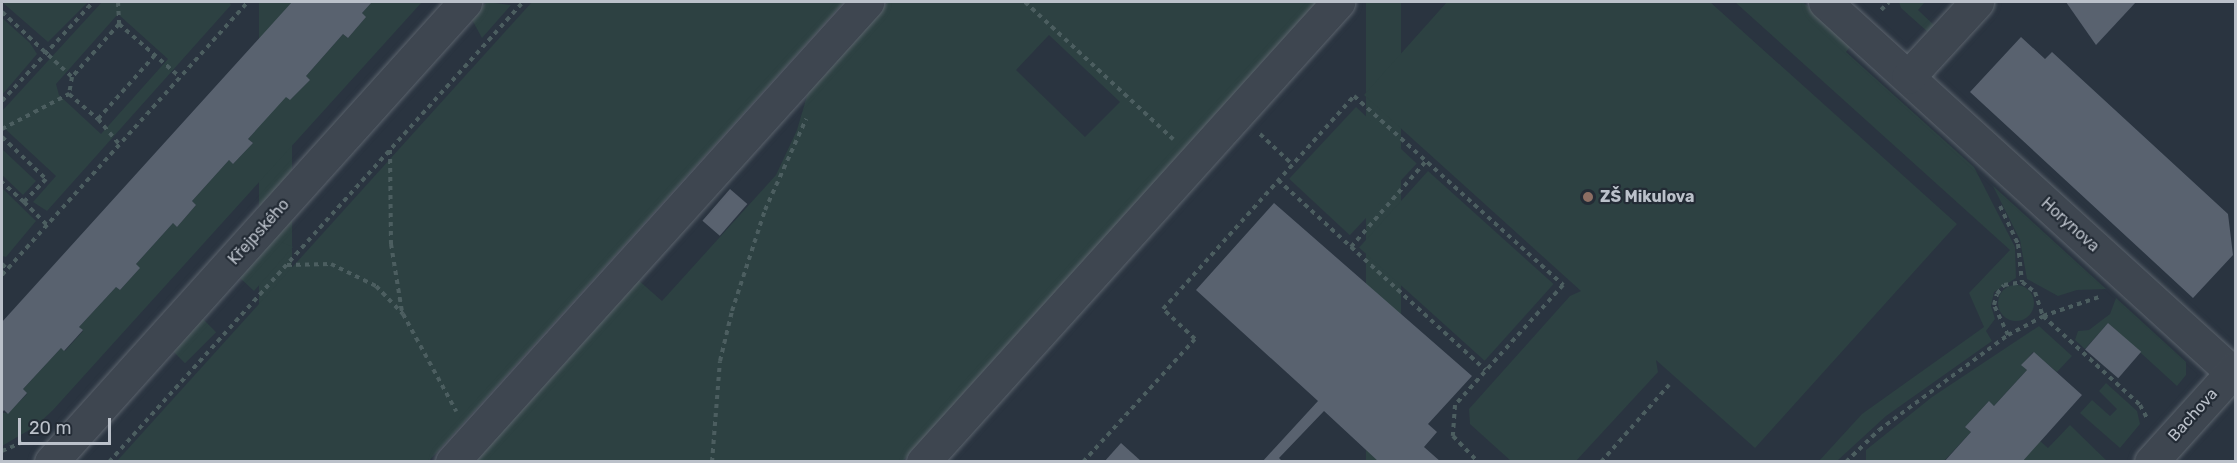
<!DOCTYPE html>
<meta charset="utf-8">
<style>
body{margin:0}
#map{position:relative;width:2237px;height:463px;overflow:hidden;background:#2a3440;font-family:Rubik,sans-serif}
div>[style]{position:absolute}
.green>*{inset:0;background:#2d4142;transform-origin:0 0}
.round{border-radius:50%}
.building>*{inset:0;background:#59626f;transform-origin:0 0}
.path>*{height:4px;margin-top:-2px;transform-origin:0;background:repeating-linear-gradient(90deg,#4c5e60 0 4.5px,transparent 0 9px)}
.roads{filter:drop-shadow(0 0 2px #5c646d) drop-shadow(0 0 2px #5c646d)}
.minor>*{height:33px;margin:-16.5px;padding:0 16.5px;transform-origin:16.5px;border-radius:16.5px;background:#3e4650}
.dots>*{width:16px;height:16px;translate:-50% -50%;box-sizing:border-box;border:3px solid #232b35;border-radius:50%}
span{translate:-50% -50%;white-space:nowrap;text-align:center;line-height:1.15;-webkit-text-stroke:4.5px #232b35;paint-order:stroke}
.poi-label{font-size:16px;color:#bbc1ca;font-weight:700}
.left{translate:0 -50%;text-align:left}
.street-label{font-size:16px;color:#bbc1ca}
.frame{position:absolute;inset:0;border:3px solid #bbc1ca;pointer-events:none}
.scale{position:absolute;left:18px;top:418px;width:93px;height:27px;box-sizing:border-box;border:3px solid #bbc1ca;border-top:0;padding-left:8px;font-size:18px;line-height:21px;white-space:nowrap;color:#bbc1ca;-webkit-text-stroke:4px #232b35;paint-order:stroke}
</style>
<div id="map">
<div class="green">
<i style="clip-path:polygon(2px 2px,59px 3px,88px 2px,48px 42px)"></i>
<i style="clip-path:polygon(evenodd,102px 2px,229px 2px,231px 5px,47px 211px,33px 202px,56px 176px,2px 126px,2px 111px,102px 2px,118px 14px,168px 59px,101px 134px,59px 95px,56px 84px,118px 14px)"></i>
<i style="left:259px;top:2px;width:33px;height:383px"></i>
<i style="clip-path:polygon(372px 2px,422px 2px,53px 410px,36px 426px,2px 446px,2px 413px,8px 413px,27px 394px,23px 389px,61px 348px,65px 351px,83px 331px,79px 327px,116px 287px,120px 290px,139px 269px,136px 264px,173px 223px,177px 227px,196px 205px,192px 201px,229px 160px,233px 164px,253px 143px,248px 139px,286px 97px,290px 100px,310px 80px,306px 76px,343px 34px,348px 38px,365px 18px,362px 13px)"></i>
<i style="clip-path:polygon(487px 2px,511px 5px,482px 38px,471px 18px)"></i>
<i style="clip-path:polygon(532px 2px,844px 2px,429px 461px,117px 461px)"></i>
<i style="clip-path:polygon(evenodd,888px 2px,1320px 2px,903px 461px,474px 462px,637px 279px,662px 301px,776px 175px,797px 130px,809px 89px,888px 2px,1049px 35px,1120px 102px,1085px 137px,1016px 70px,1049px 35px)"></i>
<i style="left:1366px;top:2px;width:35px;height:619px"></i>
<i style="clip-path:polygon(1447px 2px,1710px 2px,1957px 224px,1755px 448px,1656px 360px,1658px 372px,1576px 461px,1511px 461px,1470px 424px,1469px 409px,1570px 296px,1581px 291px,1364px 95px)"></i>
<i style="clip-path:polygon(1735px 2px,1803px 2px,1851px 46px,1846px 52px,1974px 167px,2015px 247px,2016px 278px,1994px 292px,1991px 306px,1995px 319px,1986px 331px,1992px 341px,1886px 416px,1837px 461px,1819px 461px,1862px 414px,1984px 327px,1969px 293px,2010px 250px)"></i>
<i style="clip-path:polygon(1899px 2px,1925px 2px,1918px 10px,1935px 26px,1929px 33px,1901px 8px)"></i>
<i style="clip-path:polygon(2px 18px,30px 43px,37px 54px,2px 95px)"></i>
<i style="left:1356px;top:107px;width:83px;height:98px;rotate:43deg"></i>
<i style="clip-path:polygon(2px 149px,36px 181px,23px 195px,2px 175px)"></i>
<i style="left:1428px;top:171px;width:169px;height:103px;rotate:42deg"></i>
<i style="clip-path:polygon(1993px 186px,2106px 289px,2077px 290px,2058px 296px,2027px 279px,2020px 240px)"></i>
<i style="clip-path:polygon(2px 188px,36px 221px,6px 257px,2px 256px)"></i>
<i style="clip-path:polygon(274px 239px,293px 247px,254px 291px,239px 277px)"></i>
<i class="round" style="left:1998px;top:285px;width:36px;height:36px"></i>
<i style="clip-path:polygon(2116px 298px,2186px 362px,2186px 375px,2177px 386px,2108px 323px,2085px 349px,2075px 340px,2078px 331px,2089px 330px,2110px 314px)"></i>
<i style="left:202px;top:318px;width:20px;height:44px;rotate:45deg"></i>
<i style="clip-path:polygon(2039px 326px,2072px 356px,2057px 372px,2033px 352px,2022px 365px,2027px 370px,1994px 406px,1988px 402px,1965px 427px,1971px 432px,1944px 461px,1866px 462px,1866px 450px,1932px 397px)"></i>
<i style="clip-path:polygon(2106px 383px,2137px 411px,2140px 424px,2120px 448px,2080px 413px,2092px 400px,2110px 416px,2117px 409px,2099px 391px)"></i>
<i style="clip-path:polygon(2070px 425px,2108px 462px,2022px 462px,2040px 441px,2048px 448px)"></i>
</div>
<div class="building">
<i style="clip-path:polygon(292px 2px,372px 2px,362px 13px,366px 17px,348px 38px,343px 34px,306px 76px,310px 80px,290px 100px,286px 97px,248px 139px,253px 143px,233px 164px,229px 160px,192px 201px,196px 205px,177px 227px,173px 223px,136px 264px,140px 268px,120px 290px,116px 287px,79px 327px,83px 330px,64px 351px,61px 348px,23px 389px,27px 393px,8px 414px,4px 410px,2px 413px,2px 322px)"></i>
<i style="clip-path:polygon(2066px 2px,2136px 2px,2096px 45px)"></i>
<i style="clip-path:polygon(2021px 37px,2045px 59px,2052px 52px,2228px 214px,2233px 255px,2193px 298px,1970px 92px)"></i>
<i style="left:730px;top:189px;width:23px;height:42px;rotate:41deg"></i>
<i style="clip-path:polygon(1274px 203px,1472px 376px,1428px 424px,1437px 432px,1424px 447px,1441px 462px,1379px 462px,1324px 411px,1279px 458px,1283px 462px,1262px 462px,1318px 401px,1196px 290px)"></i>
<i style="left:2108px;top:323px;width:44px;height:35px;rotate:41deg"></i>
<i style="clip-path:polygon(2034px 352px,2082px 395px,2022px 462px,1944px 462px,1971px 432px,1965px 427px,1989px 401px,1994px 406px,2027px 370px,2021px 365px)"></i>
<i style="clip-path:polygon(1121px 443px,1142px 462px,1104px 462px)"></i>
</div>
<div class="path">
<i style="left:118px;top:2px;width:22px;rotate:87deg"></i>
<i style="left:119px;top:24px;width:81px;rotate:41deg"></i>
<i style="left:1025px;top:2px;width:202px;rotate:42.8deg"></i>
<i style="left:1881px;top:10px;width:11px;rotate:-45deg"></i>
<i style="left:2px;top:12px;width:96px;rotate:42.9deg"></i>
<i style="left:119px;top:24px;width:71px;rotate:131.6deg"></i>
<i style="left:72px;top:77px;width:17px;rotate:100deg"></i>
<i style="left:69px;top:94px;width:38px;rotate:41deg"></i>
<i style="left:98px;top:119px;width:86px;rotate:-48.3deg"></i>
<i style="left:2px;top:101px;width:134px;rotate:-47.4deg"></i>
<i style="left:98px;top:119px;width:33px;rotate:50deg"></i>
<i style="left:2px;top:129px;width:76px;rotate:-27.6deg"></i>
<i style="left:1260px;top:134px;width:44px;rotate:43.2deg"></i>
<i style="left:2px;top:137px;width:61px;rotate:43.7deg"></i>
<i style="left:46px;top:179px;width:32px;rotate:134deg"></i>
<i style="left:24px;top:202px;width:30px;rotate:-138deg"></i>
<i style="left:390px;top:150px;width:94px;rotate:89.4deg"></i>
<i style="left:391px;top:244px;width:69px;rotate:80.8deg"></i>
<i style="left:1278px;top:180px;width:281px;rotate:42.5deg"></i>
<i style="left:24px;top:202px;width:33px;rotate:45deg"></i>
<i style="left:2000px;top:206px;width:42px;rotate:64.7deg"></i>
<i style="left:2018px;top:244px;width:38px;rotate:84deg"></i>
<i style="left:1351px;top:247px;width:114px;rotate:-48.9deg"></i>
<i style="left:2px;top:264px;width:7px;rotate:45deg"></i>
<i style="left:287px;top:265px;width:44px;rotate:-1.3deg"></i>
<i style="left:331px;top:264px;width:50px;rotate:26.1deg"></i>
<i style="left:376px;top:286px;width:39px;rotate:46deg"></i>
<i style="left:403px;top:314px;width:111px;rotate:61.3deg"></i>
<i style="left:2px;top:275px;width:367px;rotate:-48deg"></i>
<i style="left:2008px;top:335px;width:33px;rotate:-115deg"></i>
<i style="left:1994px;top:305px;width:11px;rotate:-75deg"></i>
<i style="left:1997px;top:294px;width:11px;rotate:-52deg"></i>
<i style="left:2004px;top:285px;width:18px;rotate:-9deg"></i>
<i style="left:2022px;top:282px;width:16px;rotate:38deg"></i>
<i style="left:2035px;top:292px;width:25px;rotate:72deg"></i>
<i style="left:2043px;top:316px;width:132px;rotate:42.5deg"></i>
<i style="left:2140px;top:405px;width:15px;rotate:62deg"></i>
<i style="left:2px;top:451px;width:25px;rotate:-23deg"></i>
<i style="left:109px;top:462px;width:619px;rotate:-48.01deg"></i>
<i style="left:712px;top:462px;width:101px;rotate:-85.5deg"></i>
<i style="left:720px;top:361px;width:51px;rotate:-76.5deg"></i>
<i style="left:732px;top:311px;width:106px;rotate:-71.9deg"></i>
<i style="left:765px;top:210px;width:100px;rotate:-65.7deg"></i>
<i style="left:1083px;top:462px;width:166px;rotate:-47.7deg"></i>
<i style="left:1195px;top:339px;width:44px;rotate:-136.8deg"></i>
<i style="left:1163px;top:309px;width:286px;rotate:-48.1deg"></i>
<i style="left:1354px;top:96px;width:282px;rotate:42.1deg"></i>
<i style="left:1563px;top:285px;width:161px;rotate:132deg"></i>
<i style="left:1455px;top:405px;width:31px;rotate:94deg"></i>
<i style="left:1453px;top:436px;width:36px;rotate:46deg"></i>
<i style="left:1601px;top:462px;width:103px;rotate:-48.6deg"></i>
<i style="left:1846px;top:462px;width:46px;rotate:-44.1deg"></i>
<i style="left:1879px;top:430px;width:160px;rotate:-36.4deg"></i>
<i style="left:2008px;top:335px;width:40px;rotate:-28deg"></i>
<i style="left:2043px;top:316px;width:62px;rotate:-18.7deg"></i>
</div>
<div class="roads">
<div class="minor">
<i style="left:1825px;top:2px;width:556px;rotate:42.3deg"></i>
<i style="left:1908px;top:77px;width:102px;rotate:-47.4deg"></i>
<i style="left:51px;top:462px;width:619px;rotate:-48.01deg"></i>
<i style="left:452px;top:462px;width:620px;rotate:-47.94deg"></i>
<i style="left:923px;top:462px;width:620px;rotate:-47.94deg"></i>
<i style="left:2151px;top:462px;width:127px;rotate:-47.9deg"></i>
</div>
</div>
<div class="dots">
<i style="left:1588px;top:197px;background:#8d6e63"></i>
</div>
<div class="poi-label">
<span class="left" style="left:1600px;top:197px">ZŠ Mikulova</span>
</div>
<div class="street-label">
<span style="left:2070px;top:225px;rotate:42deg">Horynova</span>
<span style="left:259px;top:232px;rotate:-48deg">Křejpského</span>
<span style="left:2193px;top:415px;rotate:-48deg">Bachova</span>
</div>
<div class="frame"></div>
<div class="scale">20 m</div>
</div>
